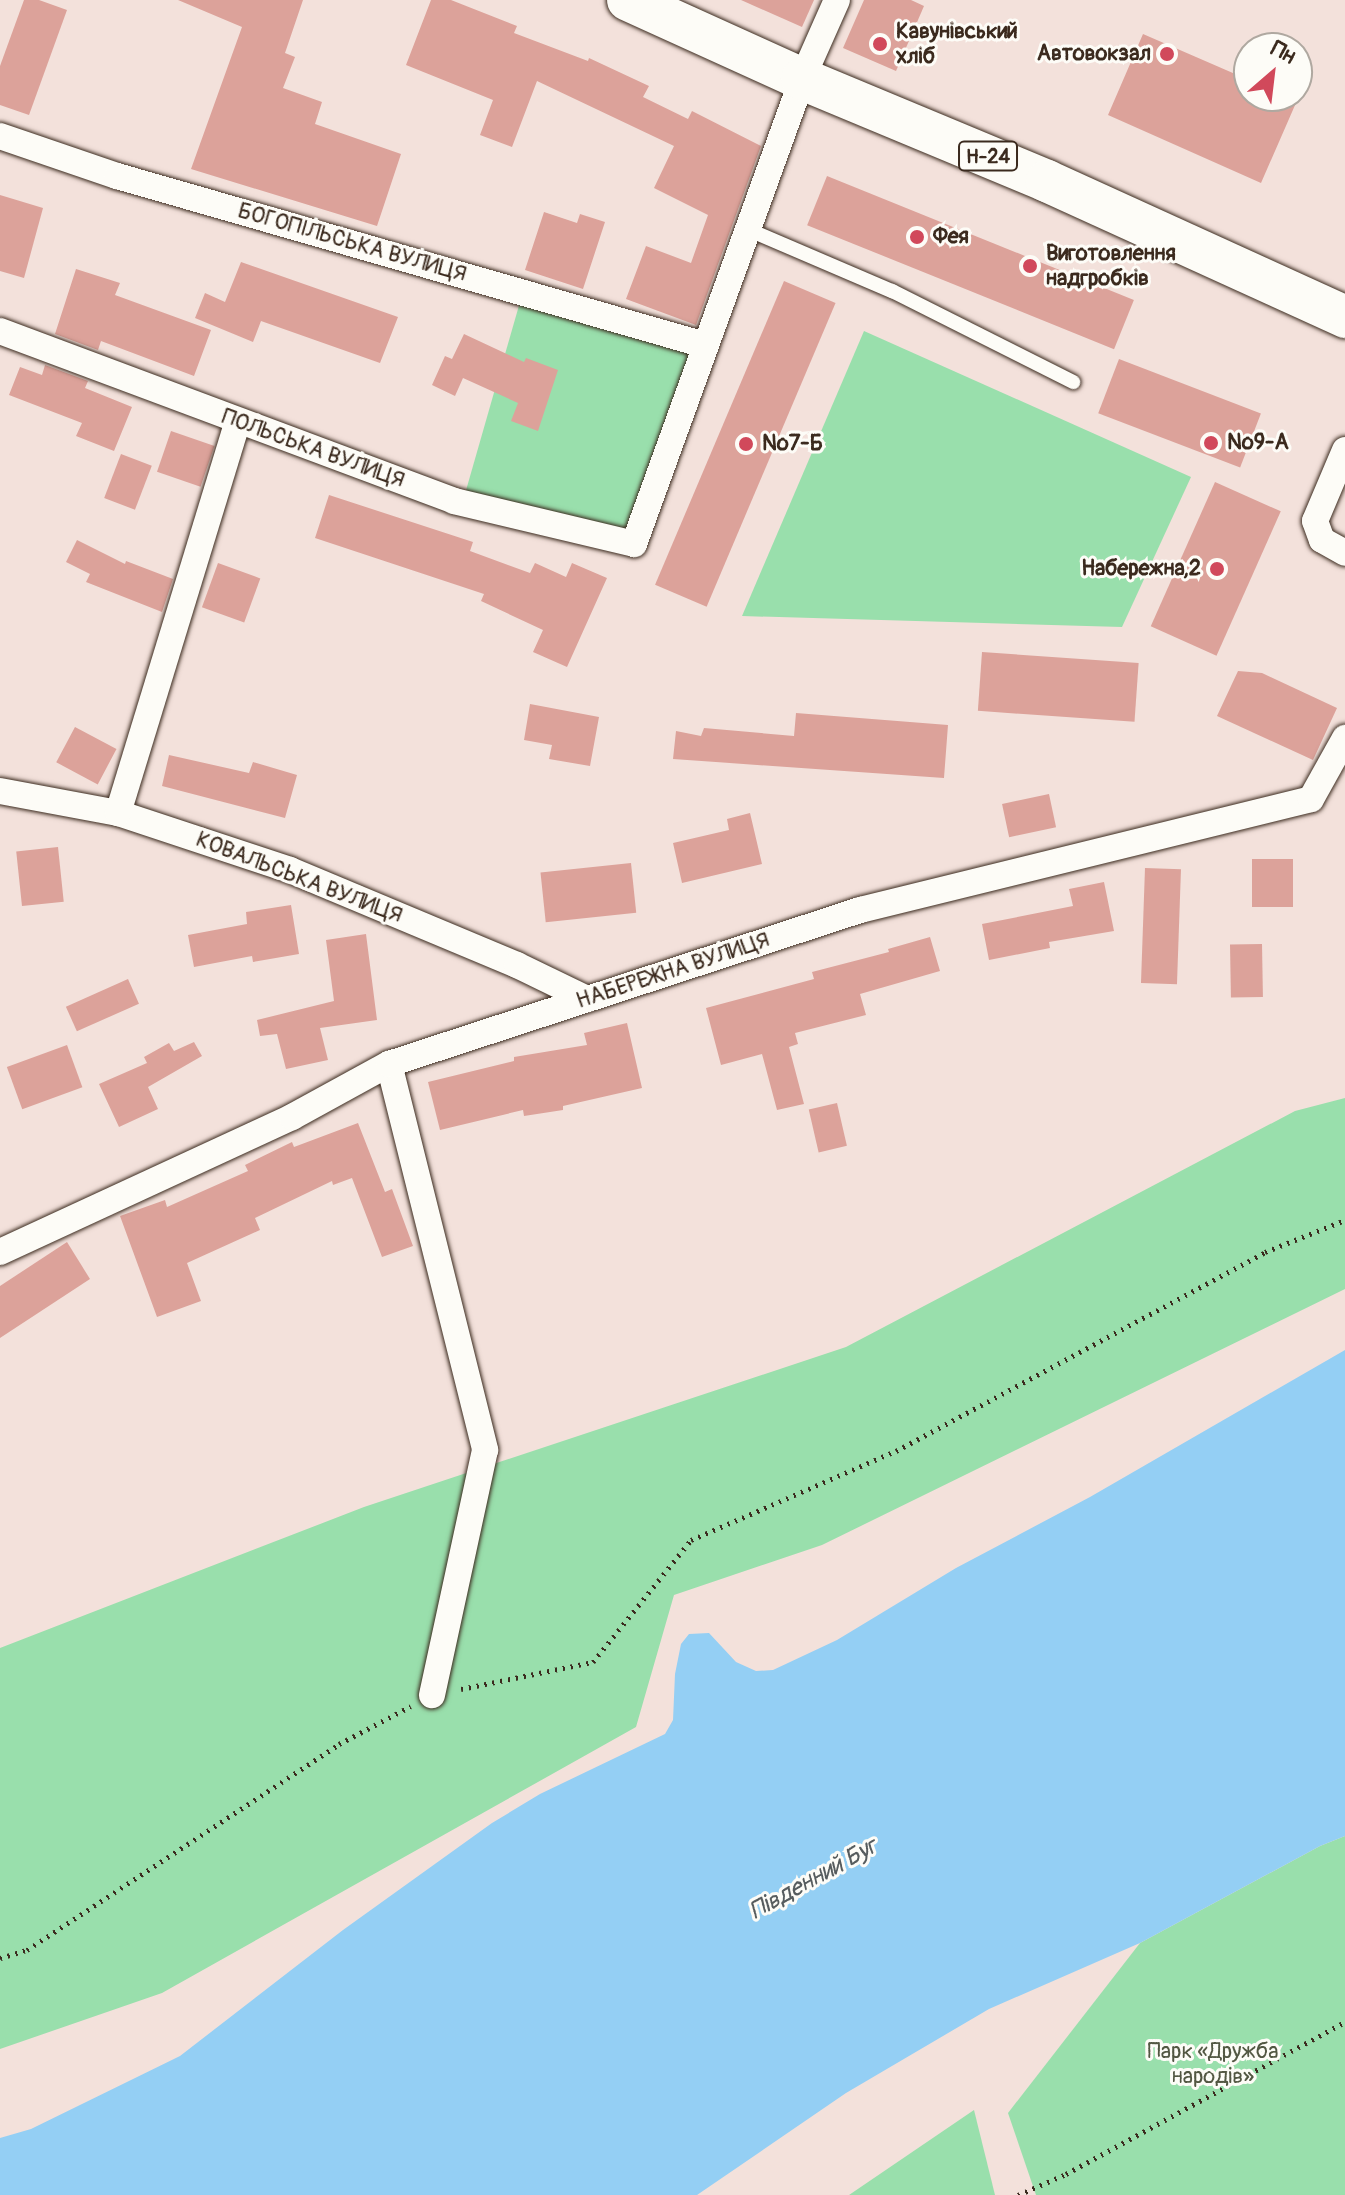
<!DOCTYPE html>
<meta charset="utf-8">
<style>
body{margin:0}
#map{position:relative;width:1345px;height:2195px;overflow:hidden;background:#f3e1db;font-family:Pangolin,sans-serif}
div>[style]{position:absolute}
.green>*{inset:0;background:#99dfac;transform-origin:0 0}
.water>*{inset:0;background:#94cff4}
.building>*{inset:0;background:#dca29a;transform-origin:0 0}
.path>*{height:5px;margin-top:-2.5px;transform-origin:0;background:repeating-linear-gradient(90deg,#3b2a1e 0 2px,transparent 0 8px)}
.roads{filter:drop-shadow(0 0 2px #3b2a1e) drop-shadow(0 0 2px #3b2a1e)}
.service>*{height:14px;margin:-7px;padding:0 7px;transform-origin:7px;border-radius:7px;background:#fdfcf7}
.minor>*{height:26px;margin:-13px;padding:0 13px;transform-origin:13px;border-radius:13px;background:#fdfcf7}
.primary>*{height:42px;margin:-21px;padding:0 21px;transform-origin:21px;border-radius:21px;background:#fdfcf7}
.dots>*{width:22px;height:22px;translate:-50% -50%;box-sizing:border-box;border:4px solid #fdfcf7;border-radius:50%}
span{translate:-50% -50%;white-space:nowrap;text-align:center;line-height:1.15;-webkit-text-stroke:6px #fdfcf7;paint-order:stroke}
.shield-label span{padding:2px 6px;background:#fdfcf7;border:2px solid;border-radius:6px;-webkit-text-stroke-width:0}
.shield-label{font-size:20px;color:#3b2a1e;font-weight:700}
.poi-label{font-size:22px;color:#3b2a1e;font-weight:700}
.left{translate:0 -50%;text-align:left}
.right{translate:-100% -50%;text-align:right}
.street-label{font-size:22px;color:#3b2a1e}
.park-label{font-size:22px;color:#525742}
.water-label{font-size:24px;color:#565c5e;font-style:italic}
.north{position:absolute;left:1233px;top:32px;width:80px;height:80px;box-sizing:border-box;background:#fdfcf7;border:2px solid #afa8a0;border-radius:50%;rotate:28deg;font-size:22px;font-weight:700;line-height:32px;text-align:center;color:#3b2a1e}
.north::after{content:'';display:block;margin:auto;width:28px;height:36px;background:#d1495b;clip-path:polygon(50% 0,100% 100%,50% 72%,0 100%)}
</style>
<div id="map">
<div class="green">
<i style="left:520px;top:302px;width:178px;height:203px;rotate:16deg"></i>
<i style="clip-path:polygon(864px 331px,1191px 477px,1122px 627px,742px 616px)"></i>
<i style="clip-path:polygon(1345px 1098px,1345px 1289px,822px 1545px,674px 1595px,636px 1727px,162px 1993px,0 2049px,0 1648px,364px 1507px,846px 1347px,1295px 1111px)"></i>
<i style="clip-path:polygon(1345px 1836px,1345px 2195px,1036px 2195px,1008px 2113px,1140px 1943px,1320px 1846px)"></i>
<i style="clip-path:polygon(974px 2110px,995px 2195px,849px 2195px)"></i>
</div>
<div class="water">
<i style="clip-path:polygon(1345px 1350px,1345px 1836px,1320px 1846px,1140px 1943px,989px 2009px,846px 2093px,697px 2195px,0 2195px,0 2138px,31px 2129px,180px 2056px,343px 1930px,492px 1823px,540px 1794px,665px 1734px,673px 1720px,675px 1674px,681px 1644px,689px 1634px,709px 1633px,736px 1662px,756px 1671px,773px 1670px,837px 1640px,956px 1568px,1090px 1497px)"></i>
</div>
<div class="building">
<i style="clip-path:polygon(24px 0,39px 0,67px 10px,29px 115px,0 105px,0 66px)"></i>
<i style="clip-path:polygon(178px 0,303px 0,285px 53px,295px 57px,283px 88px,322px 102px,315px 124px,401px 154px,377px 226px,191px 169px,242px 27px)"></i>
<i style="clip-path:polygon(431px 0,451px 0,517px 26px,514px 33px,588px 61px,589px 58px,649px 86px,643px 97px,688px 119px,692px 111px,761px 146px,696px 325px,626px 299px,646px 246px,691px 263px,708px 215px,654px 188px,674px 146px,537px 81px,512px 147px,480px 135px,493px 100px,406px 65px)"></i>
<i style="clip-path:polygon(741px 0,814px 0,802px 27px)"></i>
<i style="clip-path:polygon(864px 0,911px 0,924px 6px,896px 71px,843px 48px)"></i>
<i style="clip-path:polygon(1143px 34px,1249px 80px,1249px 96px,1299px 96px,1261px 183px,1108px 115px)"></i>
<i style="left:827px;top:176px;width:331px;height:53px;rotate:22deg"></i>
<i style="clip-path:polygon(0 195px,43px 208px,24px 278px,0 271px)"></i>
<i style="clip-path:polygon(544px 212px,577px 223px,580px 214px,605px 222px,583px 289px,525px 270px)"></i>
<i style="clip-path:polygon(241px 262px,398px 317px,380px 363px,261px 321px,253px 342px,195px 318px,205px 293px,225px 302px)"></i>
<i style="clip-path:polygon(76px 269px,120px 283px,115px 295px,211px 330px,194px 376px,101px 341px,98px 350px,55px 334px)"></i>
<i style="left:784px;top:281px;width:56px;height:330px;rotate:23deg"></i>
<i style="clip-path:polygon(464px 334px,524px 362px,526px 358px,558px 370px,538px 431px,511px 421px,518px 403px,463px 378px,455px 396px,432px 385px,445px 356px,452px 359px)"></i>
<i style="left:1119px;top:359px;width:152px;height:58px;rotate:21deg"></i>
<i style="clip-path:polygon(45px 365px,88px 381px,85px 388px,132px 407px,114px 451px,76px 436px,82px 423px,9px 395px,20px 367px,42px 375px)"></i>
<i style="left:171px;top:431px;width:46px;height:43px;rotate:19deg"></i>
<i style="left:121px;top:454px;width:33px;height:47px;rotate:21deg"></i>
<i style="left:1215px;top:482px;width:72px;height:158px;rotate:24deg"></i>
<i style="clip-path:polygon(329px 495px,473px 542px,470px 551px,530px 573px,535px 563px,566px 577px,572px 563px,607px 578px,567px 667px,533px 652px,543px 630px,481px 601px,484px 594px,315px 538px)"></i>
<i style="clip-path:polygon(77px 540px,125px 564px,126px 561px,173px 579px,162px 612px,86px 582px,90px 574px,66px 562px)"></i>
<i style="left:218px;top:563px;width:45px;height:47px;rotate:20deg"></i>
<i style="left:982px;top:652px;width:157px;height:59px;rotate:4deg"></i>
<i style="clip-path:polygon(1238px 671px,1262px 673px,1337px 708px,1313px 760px,1217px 716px)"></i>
<i style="clip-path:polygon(530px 704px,599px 717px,590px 766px,549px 759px,552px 745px,524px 740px)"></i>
<i style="clip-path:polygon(796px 713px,948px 725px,944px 778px,673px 759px,676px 731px,701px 736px,704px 728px,794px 736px)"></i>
<i style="left:75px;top:727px;width:47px;height:40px;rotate:28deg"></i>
<i style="clip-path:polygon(169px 755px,249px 773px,253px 762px,297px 775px,285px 818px,162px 786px)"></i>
<i style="left:1049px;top:794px;width:34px;height:48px;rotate:78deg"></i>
<i style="clip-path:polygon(750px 813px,762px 864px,682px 883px,673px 843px,729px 830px,727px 819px)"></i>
<i style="left:58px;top:847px;width:55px;height:42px;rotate:84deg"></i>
<i style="left:1252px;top:859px;width:41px;height:48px"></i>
<i style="left:631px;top:863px;width:50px;height:91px;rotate:84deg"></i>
<i style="left:1145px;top:868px;width:36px;height:115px;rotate:2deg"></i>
<i style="clip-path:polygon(1104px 882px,1114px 931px,1049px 942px,1050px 948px,989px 960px,982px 924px,1073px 906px,1069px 889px)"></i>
<i style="clip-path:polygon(291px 905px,299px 954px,253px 962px,252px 956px,194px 967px,188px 935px,247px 924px,246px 912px)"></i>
<i style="clip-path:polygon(366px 934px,377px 1020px,320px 1028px,328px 1060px,286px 1069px,277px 1034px,260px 1036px,257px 1020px,334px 1001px,326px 940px)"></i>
<i style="clip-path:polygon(930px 937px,940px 971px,860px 994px,866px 1015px,795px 1033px,798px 1044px,789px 1047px,804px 1104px,777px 1110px,762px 1054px,721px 1065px,706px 1008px,814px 979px,812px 972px,889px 952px,888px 949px)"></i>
<i style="left:1262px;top:944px;width:53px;height:32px;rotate:89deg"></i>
<i style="left:128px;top:979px;width:27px;height:68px;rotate:66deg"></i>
<i style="clip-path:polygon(627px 1023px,642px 1088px,563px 1106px,563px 1110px,524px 1116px,523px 1110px,440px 1130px,428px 1082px,514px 1061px,514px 1057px,587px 1045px,584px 1033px)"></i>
<i style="clip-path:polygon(194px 1042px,202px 1056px,148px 1087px,158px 1109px,119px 1127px,99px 1084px,147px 1063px,144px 1057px,169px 1043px,174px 1051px)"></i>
<i style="left:67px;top:1045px;width:45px;height:64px;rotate:70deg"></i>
<i style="left:837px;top:1103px;width:44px;height:29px;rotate:77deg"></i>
<i style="clip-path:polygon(358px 1123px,385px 1192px,392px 1189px,413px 1246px,382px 1257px,352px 1178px,333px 1185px,332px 1181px,255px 1218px,260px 1230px,187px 1263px,201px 1301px,157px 1317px,120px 1216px,165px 1200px,167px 1207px,248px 1171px,245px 1165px,292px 1142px,294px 1147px)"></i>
<i style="clip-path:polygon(67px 1242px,90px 1279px,0 1338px,0 1286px)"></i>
</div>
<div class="path">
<i style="left:461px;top:1689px;width:135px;rotate:-11.6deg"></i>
<i style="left:593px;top:1662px;width:156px;rotate:-51.2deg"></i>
<i style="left:691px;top:1540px;width:223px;rotate:-23.5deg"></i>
<i style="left:896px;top:1451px;width:419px;rotate:-28.3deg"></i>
<i style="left:1265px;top:1252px;width:86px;rotate:-21.8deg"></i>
<i style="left:0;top:1958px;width:28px;rotate:-17deg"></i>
<i style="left:27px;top:1950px;width:374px;rotate:-33.4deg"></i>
<i style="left:339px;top:1744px;width:81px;rotate:-27.8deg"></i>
<i style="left:1018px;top:2195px;width:52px;rotate:-23.6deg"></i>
<i style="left:1066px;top:2174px;width:318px;rotate:-28.6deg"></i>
</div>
<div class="roads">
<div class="service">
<i style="left:747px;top:229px;width:158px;rotate:23.2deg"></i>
<i style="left:892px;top:291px;width:203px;rotate:26.7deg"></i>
</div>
<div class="minor">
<i style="left:0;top:136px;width:124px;rotate:18.9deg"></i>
<i style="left:117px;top:176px;width:612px;rotate:16.04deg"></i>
<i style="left:0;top:331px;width:485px;rotate:20.5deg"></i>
<i style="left:454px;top:501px;width:185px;rotate:13.4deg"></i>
<i style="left:634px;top:544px;width:494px;rotate:-70.1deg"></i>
<i style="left:802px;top:79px;width:86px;rotate:-66.1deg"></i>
<i style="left:1345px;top:450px;width:77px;rotate:112.9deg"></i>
<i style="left:1315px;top:521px;width:20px;rotate:70deg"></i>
<i style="left:1322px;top:540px;width:26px;rotate:29deg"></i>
<i style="left:0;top:791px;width:120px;rotate:10.6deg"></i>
<i style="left:118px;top:813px;width:181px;rotate:18.3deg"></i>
<i style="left:290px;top:870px;width:246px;rotate:22.7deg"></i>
<i style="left:517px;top:965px;width:78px;rotate:25.9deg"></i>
<i style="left:118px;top:813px;width:410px;rotate:-73deg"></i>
<i style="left:389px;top:1064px;width:398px;rotate:76deg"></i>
<i style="left:485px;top:1450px;width:251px;rotate:102.2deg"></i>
<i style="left:0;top:1252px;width:322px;rotate:-24.8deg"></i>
<i style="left:292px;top:1117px;width:111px;rotate:-28.7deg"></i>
<i style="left:389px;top:1064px;width:496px;rotate:-18.1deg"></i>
<i style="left:860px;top:910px;width:464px;rotate:-13.8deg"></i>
<i style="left:1311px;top:799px;width:70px;rotate:-60.9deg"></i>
</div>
<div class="primary">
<i style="left:628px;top:0;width:191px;rotate:24.4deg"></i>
<i style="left:802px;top:79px;width:265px;rotate:22.6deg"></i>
<i style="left:1047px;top:181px;width:328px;rotate:24.5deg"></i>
</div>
</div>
<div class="dots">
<i style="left:880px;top:44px;background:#d1495b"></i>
<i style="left:1167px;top:54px;background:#d1495b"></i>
<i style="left:917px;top:237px;background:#d1495b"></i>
<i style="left:1030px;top:266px;background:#d1495b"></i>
<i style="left:1211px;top:443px;background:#d1495b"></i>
<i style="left:746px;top:444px;background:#d1495b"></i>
<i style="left:1217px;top:569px;background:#d1495b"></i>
</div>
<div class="shield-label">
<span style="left:988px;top:156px">Н-24</span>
</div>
<div class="poi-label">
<span class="left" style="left:896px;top:44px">Кавунівський<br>хліб</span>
<span class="right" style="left:1151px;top:54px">Автовокзал</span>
<span class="left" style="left:933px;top:237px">Фея</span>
<span class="left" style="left:1046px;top:266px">Виготовлення<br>надгробків</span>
<span class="left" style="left:1227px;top:443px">№9-А</span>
<span class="left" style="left:762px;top:444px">№7-Б</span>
<span class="right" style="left:1201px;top:569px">Набережна,2</span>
</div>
<div class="street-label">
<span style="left:352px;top:243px;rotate:16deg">БОГОПІЛЬСЬКА ВУЛИЦЯ</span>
<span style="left:313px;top:449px;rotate:20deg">ПОЛЬСЬКА ВУЛИЦЯ</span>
<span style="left:299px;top:878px;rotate:21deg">КОВАЛЬСЬКА ВУЛИЦЯ</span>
<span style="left:673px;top:971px;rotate:-18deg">НАБЕРЕЖНА ВУЛИЦЯ</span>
</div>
<div class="park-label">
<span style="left:1213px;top:2064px">Парк «Дружба<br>народів»</span>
</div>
<div class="water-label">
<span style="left:813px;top:1879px;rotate:-29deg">Південний Буг</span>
</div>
<div class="north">Пн</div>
</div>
